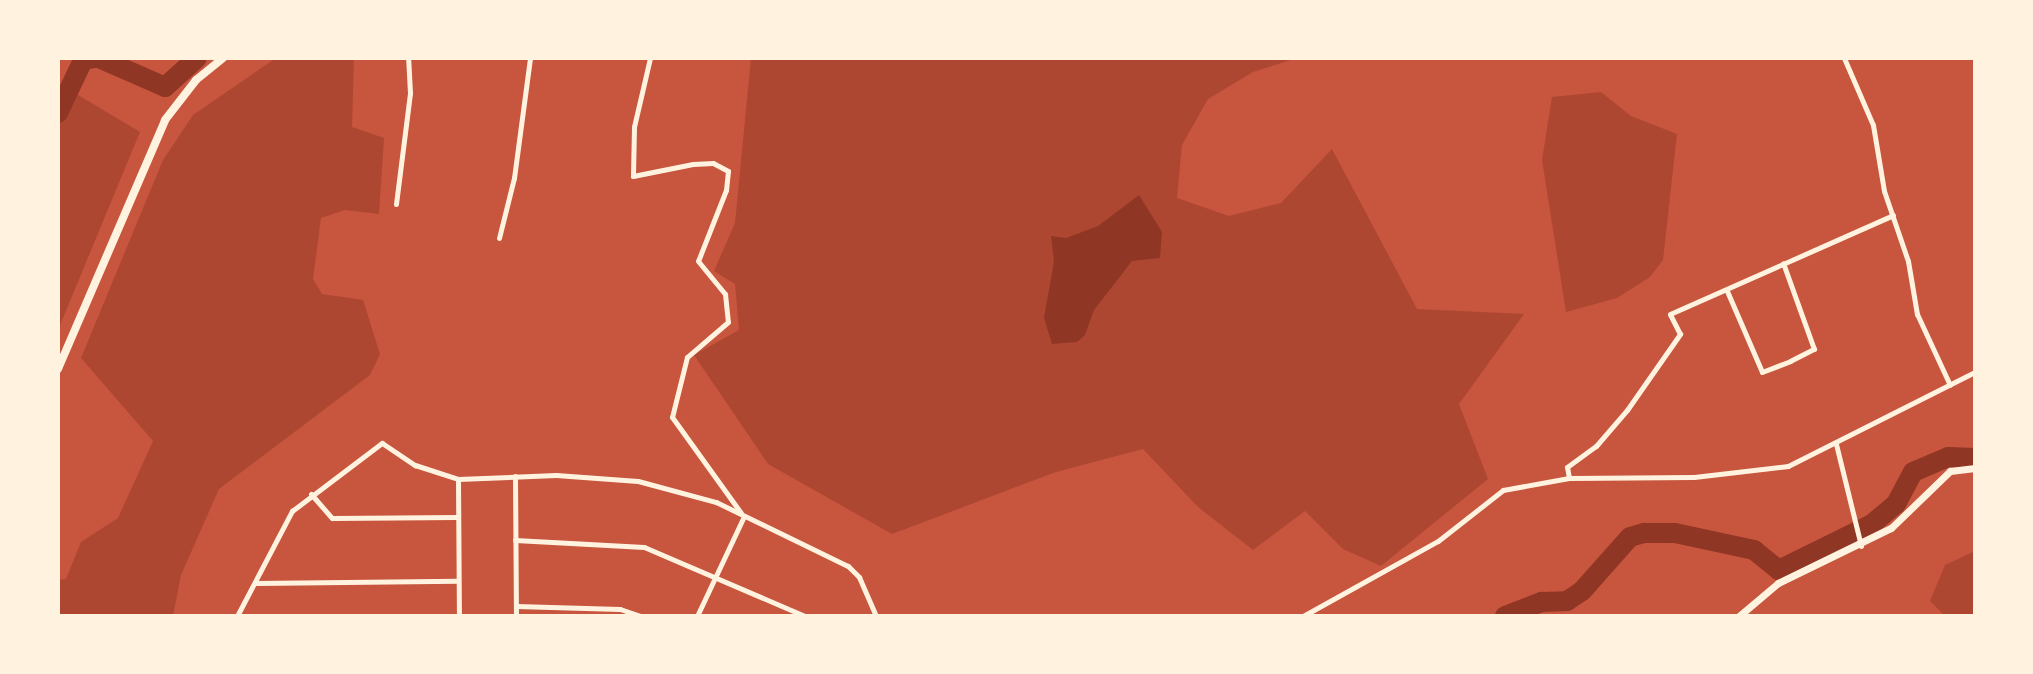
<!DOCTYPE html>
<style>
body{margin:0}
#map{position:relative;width:2033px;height:674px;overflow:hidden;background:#c8553d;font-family:Ubuntu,sans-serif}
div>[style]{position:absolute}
.green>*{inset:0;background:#ae4732}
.water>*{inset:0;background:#8f3625}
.river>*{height:20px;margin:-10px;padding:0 10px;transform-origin:10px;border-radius:10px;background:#8f3625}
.minor>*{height:5px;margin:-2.5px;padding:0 2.5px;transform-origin:2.5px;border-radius:2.5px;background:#fff3e0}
.tertiary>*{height:7px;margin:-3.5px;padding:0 3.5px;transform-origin:3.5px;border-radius:3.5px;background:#fff3e0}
.primary>*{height:8px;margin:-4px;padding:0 4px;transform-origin:4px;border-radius:4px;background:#fff3e0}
span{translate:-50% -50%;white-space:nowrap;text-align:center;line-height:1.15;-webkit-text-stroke:6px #fff3e0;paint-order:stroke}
.frame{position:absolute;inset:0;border:60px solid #fff3e0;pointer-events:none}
</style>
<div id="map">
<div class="green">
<i style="clip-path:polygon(276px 58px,354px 58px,352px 127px,384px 138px,379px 214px,345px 210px,321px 218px,313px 279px,322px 294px,363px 300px,380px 354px,370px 375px,219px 489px,181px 575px,173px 616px,58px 616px,58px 580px,66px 579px,81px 542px,118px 518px,153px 441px,81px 358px,163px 160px,193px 115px)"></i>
<i style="clip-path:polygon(751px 58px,1297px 58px,1253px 72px,1208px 99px,1182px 145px,1177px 198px,1229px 216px,1281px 203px,1332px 149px,1417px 309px,1524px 314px,1459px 404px,1488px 479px,1381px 566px,1343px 549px,1305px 511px,1253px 550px,1198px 507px,1143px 449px,1056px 472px,892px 534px,768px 464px,694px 355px,739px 330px,735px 284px,714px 271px,735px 223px)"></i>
<i style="clip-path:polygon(58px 83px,140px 132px,58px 330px)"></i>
<i style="clip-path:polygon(1601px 92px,1631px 116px,1677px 134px,1663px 260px,1650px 277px,1617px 298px,1566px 312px,1542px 160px,1552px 97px)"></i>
<i style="clip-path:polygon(1975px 551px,1975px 616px,1945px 616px,1930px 601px,1945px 565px)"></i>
</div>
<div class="water">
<i style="clip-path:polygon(1139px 195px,1162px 232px,1160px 258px,1132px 261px,1094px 310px,1085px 335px,1077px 342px,1052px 344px,1044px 318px,1054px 261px,1051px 236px,1066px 238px,1098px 226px)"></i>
</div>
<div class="river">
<i style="left:99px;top:58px;width:72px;rotate:23.7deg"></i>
<i style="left:165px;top:87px;width:43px;rotate:-42.2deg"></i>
<i style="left:58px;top:113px;width:59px;rotate:-64.7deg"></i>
<i style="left:83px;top:60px;width:11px;rotate:-10deg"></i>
<i style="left:1505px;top:616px;width:40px;rotate:-21deg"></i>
<i style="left:1542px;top:602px;width:25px;rotate:-2deg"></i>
<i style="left:1567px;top:601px;width:18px;rotate:-34deg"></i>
<i style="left:1582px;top:591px;width:72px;rotate:-48.4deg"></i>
<i style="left:1630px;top:537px;width:15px;rotate:-16deg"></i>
<i style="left:1644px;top:533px;width:31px"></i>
<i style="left:1675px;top:533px;width:81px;rotate:12.1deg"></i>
<i style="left:1754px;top:550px;width:32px;rotate:39deg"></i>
<i style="left:1779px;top:570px;width:104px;rotate:-26.3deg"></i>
<i style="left:1872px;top:524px;width:31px;rotate:-40deg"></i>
<i style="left:1896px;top:504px;width:36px;rotate:-62deg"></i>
<i style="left:1913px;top:472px;width:38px;rotate:-23deg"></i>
<i style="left:1948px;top:457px;width:27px;rotate:2deg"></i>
</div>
<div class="minor">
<i style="left:650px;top:58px;width:71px;rotate:103.1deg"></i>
<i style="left:634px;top:127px;width:49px;rotate:91.2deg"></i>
<i style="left:633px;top:176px;width:61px;rotate:-11.3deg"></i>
<i style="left:693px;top:164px;width:20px;rotate:-3deg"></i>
<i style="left:713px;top:163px;width:17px;rotate:28deg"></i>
<i style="left:728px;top:171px;width:19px;rotate:96deg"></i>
<i style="left:726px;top:190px;width:76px;rotate:111.5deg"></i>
<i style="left:698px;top:261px;width:43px;rotate:50.7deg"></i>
<i style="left:725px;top:294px;width:28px;rotate:84deg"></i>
<i style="left:728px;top:322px;width:54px;rotate:139.5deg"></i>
<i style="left:687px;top:357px;width:62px;rotate:104deg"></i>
<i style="left:672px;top:417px;width:118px;rotate:54.3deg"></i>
<i style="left:1844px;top:58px;width:73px;rotate:66.6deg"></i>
<i style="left:1873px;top:125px;width:67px;rotate:80.5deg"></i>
<i style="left:1884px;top:191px;width:74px;rotate:71.1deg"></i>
<i style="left:1908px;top:261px;width:54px;rotate:80.4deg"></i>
<i style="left:1917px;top:314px;width:78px;rotate:65.1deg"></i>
<i style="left:396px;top:204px;width:112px;rotate:-82.8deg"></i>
<i style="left:410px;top:93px;width:35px;rotate:-93deg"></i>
<i style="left:499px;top:238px;width:62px;rotate:-76deg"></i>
<i style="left:514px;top:178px;width:121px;rotate:-82.4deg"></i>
<i style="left:1727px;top:291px;width:88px;rotate:66.6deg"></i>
<i style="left:1762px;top:372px;width:30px;rotate:-21deg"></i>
<i style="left:1790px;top:361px;width:27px;rotate:-27deg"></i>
<i style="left:1814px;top:349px;width:91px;rotate:-109.8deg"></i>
<i style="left:1836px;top:444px;width:105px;rotate:76.2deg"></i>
<i style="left:515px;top:476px;width:140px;rotate:89.6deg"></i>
<i style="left:1569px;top:478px;width:11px;rotate:-100deg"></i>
<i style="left:1567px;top:467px;width:36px;rotate:-36deg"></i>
<i style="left:1596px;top:446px;width:48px;rotate:-49.3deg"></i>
<i style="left:1627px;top:410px;width:93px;rotate:-55.1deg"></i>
<i style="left:1680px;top:334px;width:22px;rotate:-117deg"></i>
<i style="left:1670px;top:314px;width:244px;rotate:-23.9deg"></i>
<i style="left:458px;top:479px;width:137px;rotate:89.6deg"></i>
<i style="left:311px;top:494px;width:32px;rotate:49deg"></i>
<i style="left:332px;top:518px;width:126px;rotate:-0.5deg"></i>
<i style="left:515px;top:540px;width:129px;rotate:3.1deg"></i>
<i style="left:644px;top:547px;width:175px;rotate:23.2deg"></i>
<i style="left:255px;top:583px;width:203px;rotate:-0.6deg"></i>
<i style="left:516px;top:606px;width:104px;rotate:1.7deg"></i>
<i style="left:620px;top:609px;width:21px;rotate:19deg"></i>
<i style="left:237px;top:616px;width:119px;rotate:-62.4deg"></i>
<i style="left:292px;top:511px;width:113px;rotate:-37.1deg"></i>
<i style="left:382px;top:443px;width:40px;rotate:34deg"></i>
<i style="left:415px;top:465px;width:45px;rotate:18deg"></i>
<i style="left:458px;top:479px;width:98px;rotate:-2.3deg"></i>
<i style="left:556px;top:475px;width:82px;rotate:4.2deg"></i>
<i style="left:638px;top:481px;width:81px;rotate:15.1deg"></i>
<i style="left:716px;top:502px;width:147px;rotate:25.9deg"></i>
<i style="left:848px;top:566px;width:16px;rotate:45deg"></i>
<i style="left:859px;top:577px;width:43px;rotate:66.4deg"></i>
<i style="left:697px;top:616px;width:110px;rotate:-64.8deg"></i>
<i style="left:1303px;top:616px;width:154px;rotate:-29.1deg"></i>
<i style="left:1438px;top:541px;width:83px;rotate:-38.1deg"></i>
<i style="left:1503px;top:490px;width:67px;rotate:-10.3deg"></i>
<i style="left:1569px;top:478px;width:125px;rotate:-0.5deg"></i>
<i style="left:1694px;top:477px;width:95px;rotate:-6.7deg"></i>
<i style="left:1788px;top:466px;width:209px;rotate:-26.7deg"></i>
</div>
<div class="tertiary">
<i style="left:1739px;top:616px;width:51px;rotate:-40.2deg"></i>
<i style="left:1778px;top:583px;width:126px;rotate:-26deg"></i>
<i style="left:1891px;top:528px;width:82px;rotate:-44deg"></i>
<i style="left:1950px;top:471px;width:25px;rotate:-7deg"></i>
</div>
<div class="primary">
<i style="left:58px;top:369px;width:271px;rotate:-66.7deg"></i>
<i style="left:165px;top:120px;width:51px;rotate:-52.2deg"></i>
<i style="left:196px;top:80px;width:35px;rotate:-39deg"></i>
</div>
<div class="frame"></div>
</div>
